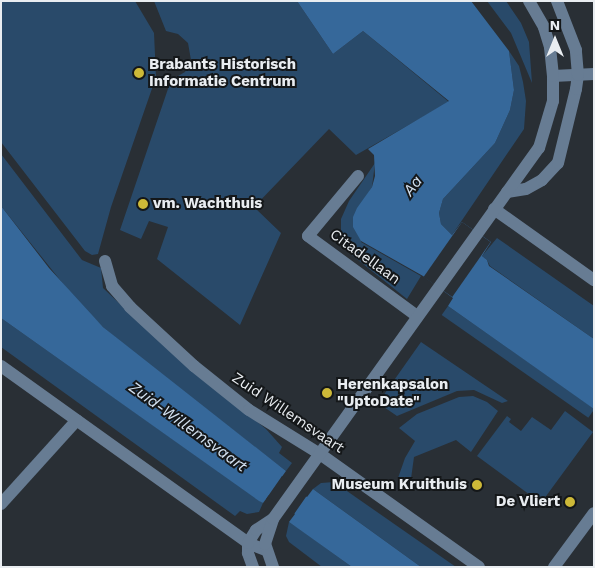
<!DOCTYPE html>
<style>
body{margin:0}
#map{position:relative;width:595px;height:568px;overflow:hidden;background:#292f35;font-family:"Work Sans",sans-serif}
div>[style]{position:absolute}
.green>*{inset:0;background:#294a6a;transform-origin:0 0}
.water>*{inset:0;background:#36689a}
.pier>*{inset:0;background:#292f35;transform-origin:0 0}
.minor>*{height:12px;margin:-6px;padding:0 6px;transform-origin:6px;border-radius:6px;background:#677c93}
.dots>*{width:14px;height:14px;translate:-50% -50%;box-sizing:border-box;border:2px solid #141719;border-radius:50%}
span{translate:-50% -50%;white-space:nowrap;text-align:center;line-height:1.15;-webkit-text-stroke:4px #141719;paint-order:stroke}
.poi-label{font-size:15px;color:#e9edf1;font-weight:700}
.left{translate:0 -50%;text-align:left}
.right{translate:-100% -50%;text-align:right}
.street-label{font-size:15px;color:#e9edf1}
.water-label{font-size:16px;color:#d4e2f1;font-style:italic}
.frame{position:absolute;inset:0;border:2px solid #e9edf1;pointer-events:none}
.north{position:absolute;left:530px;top:15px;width:50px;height:50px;-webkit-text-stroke:4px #141719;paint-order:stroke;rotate:0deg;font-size:14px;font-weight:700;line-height:20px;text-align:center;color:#e9edf1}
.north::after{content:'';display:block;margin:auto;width:18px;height:22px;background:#e9edf1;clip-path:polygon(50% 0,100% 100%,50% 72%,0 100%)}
</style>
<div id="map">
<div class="green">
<i style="clip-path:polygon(1px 1px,135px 1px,154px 33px,156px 77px,111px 207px,98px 254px,92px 255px,85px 251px,1px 142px)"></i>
<i style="clip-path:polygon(154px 1px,297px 1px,333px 54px,363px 31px,449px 102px,356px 155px,329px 129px,254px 207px,281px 233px,240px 325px,157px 259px,168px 227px,149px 221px,141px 239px,120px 230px,171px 80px,185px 72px,191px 60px,188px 43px,178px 34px,166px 31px)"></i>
<i style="clip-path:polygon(487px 1px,506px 1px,521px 23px,529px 42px,532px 83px,511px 33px)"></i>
<i style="clip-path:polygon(509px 51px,519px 66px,523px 82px,526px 101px,524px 129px,452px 235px,441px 224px,439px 213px,443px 199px,495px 143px,510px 110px,514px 90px)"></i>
<i style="clip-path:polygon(1px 154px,82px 260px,101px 268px,103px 288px,169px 350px,266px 429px,282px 447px,279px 453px,292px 463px,286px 471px,139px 357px,103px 327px,76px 300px,1px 206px)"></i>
<i style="clip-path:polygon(375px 163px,372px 187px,365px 198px,361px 242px,421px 276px,407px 299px,353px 256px,345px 244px,341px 232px,341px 219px,349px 201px)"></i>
<i style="clip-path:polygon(497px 238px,594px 306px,594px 339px,490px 266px,487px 260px,482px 256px)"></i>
<i style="left:448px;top:306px;width:179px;height:11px;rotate:35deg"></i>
<i style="clip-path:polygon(1px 318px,263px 503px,259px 512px,247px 514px,240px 511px,235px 516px,1px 347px)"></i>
<i style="clip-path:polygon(421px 342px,508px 401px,502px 403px,474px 390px,457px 391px,397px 416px,378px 403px)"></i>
<i style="clip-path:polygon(473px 396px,487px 402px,498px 411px,471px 452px,456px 440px,414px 457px,410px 486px,398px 478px,405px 458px,415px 441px,399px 428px,417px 414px,459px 397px)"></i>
<i style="clip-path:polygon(565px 411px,593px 432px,541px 503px,477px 456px,507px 416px,511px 419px,509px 422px,521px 431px,532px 417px,551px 430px)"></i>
<i style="clip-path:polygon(334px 482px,456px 567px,421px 567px,313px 489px,321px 483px)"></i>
<i style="clip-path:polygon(289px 522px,298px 528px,352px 567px,322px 567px,289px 542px,286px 536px)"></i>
</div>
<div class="water">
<i style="clip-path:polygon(297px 1px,471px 1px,509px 51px,514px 90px,510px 110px,495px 143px,443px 199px,439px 213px,441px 224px,452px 235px,462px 222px,491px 242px,482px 256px,487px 260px,489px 266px,594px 339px,594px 409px,448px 306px,453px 298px,423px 276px,361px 241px,353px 227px,353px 217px,357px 208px,372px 187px,375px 176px,374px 155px,368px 149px,449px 101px,363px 31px,333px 54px)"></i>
<i style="clip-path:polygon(1px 206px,49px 268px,103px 327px,286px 471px,281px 478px,307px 497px,313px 489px,421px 567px,352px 567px,289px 522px,295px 514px,269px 495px,263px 503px,259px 501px,1px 318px)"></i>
</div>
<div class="pier">
<i style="left:462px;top:222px;width:35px;height:67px;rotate:35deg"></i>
<i style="clip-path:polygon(282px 476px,308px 494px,292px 517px,292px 514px,270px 498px,266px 499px)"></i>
</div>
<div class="minor">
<i style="left:553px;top:76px;width:41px;rotate:-2.8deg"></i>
<i style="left:358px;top:176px;width:78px;rotate:129.8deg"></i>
<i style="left:308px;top:236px;width:135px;rotate:36.3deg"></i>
<i style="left:507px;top:192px;width:19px;rotate:-9deg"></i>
<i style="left:526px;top:189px;width:18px;rotate:-29deg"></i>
<i style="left:542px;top:180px;width:23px;rotate:-47deg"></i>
<i style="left:558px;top:163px;width:76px;rotate:-76.3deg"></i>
<i style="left:576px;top:89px;width:14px;rotate:-82deg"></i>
<i style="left:578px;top:75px;width:25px;rotate:-95deg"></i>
<i style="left:576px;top:50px;width:53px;rotate:-111.2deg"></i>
<i style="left:494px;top:209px;width:123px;rotate:35.4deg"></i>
<i style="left:105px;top:261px;width:26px;rotate:74deg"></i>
<i style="left:112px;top:286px;width:28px;rotate:49deg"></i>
<i style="left:130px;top:307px;width:87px;rotate:42.7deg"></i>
<i style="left:194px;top:366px;width:70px;rotate:38.7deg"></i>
<i style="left:249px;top:410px;width:84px;rotate:31.8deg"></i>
<i style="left:320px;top:454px;width:195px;rotate:35.4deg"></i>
<i style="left:1px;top:366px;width:304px;rotate:35.6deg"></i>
<i style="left:248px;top:543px;width:18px;rotate:22deg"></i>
<i style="left:1px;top:504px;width:113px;rotate:-47.9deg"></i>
<i style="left:253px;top:567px;width:15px;rotate:-110deg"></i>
<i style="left:248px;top:553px;width:10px;rotate:-90deg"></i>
<i style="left:248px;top:543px;width:15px;rotate:-58deg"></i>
<i style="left:256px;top:530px;width:20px;rotate:-33deg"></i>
<i style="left:273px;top:567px;width:24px;rotate:-109deg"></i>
<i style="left:265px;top:544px;width:26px;rotate:-72deg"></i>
<i style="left:273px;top:519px;width:457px;rotate:-54.4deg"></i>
<i style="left:539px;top:148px;width:49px;rotate:-73.4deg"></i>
<i style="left:553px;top:101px;width:25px;rotate:-90deg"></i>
<i style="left:553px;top:76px;width:29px;rotate:-96deg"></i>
<i style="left:550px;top:47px;width:21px;rotate:-107deg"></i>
<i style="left:544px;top:27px;width:30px;rotate:-120deg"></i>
<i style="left:554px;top:567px;width:67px;rotate:-53.5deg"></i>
</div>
<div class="dots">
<i style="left:139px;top:73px;background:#cdb938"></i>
<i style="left:143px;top:204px;background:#cdb938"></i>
<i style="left:327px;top:393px;background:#cdb938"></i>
<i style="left:477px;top:485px;background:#cdb938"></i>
<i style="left:570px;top:502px;background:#cdb938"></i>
</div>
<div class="poi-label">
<span class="left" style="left:149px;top:73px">Brabants Historisch<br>Informatie Centrum</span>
<span class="left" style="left:153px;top:204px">vm. Wachthuis</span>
<span class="left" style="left:337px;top:393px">Herenkapsalon<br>"UptoDate"</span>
<span class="right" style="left:467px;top:485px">Museum Kruithuis</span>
<span class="right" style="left:560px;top:502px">De Vliert</span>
</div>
<div class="street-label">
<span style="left:365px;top:257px;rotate:36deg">Citadellaan</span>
<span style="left:288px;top:413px;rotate:34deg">Zuid Willemsvaart</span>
</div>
<div class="water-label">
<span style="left:413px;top:186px;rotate:-53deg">Aa</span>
<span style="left:188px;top:427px;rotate:36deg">Zuid-Willemsvaart</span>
</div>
<div class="frame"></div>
<div class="north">N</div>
</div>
